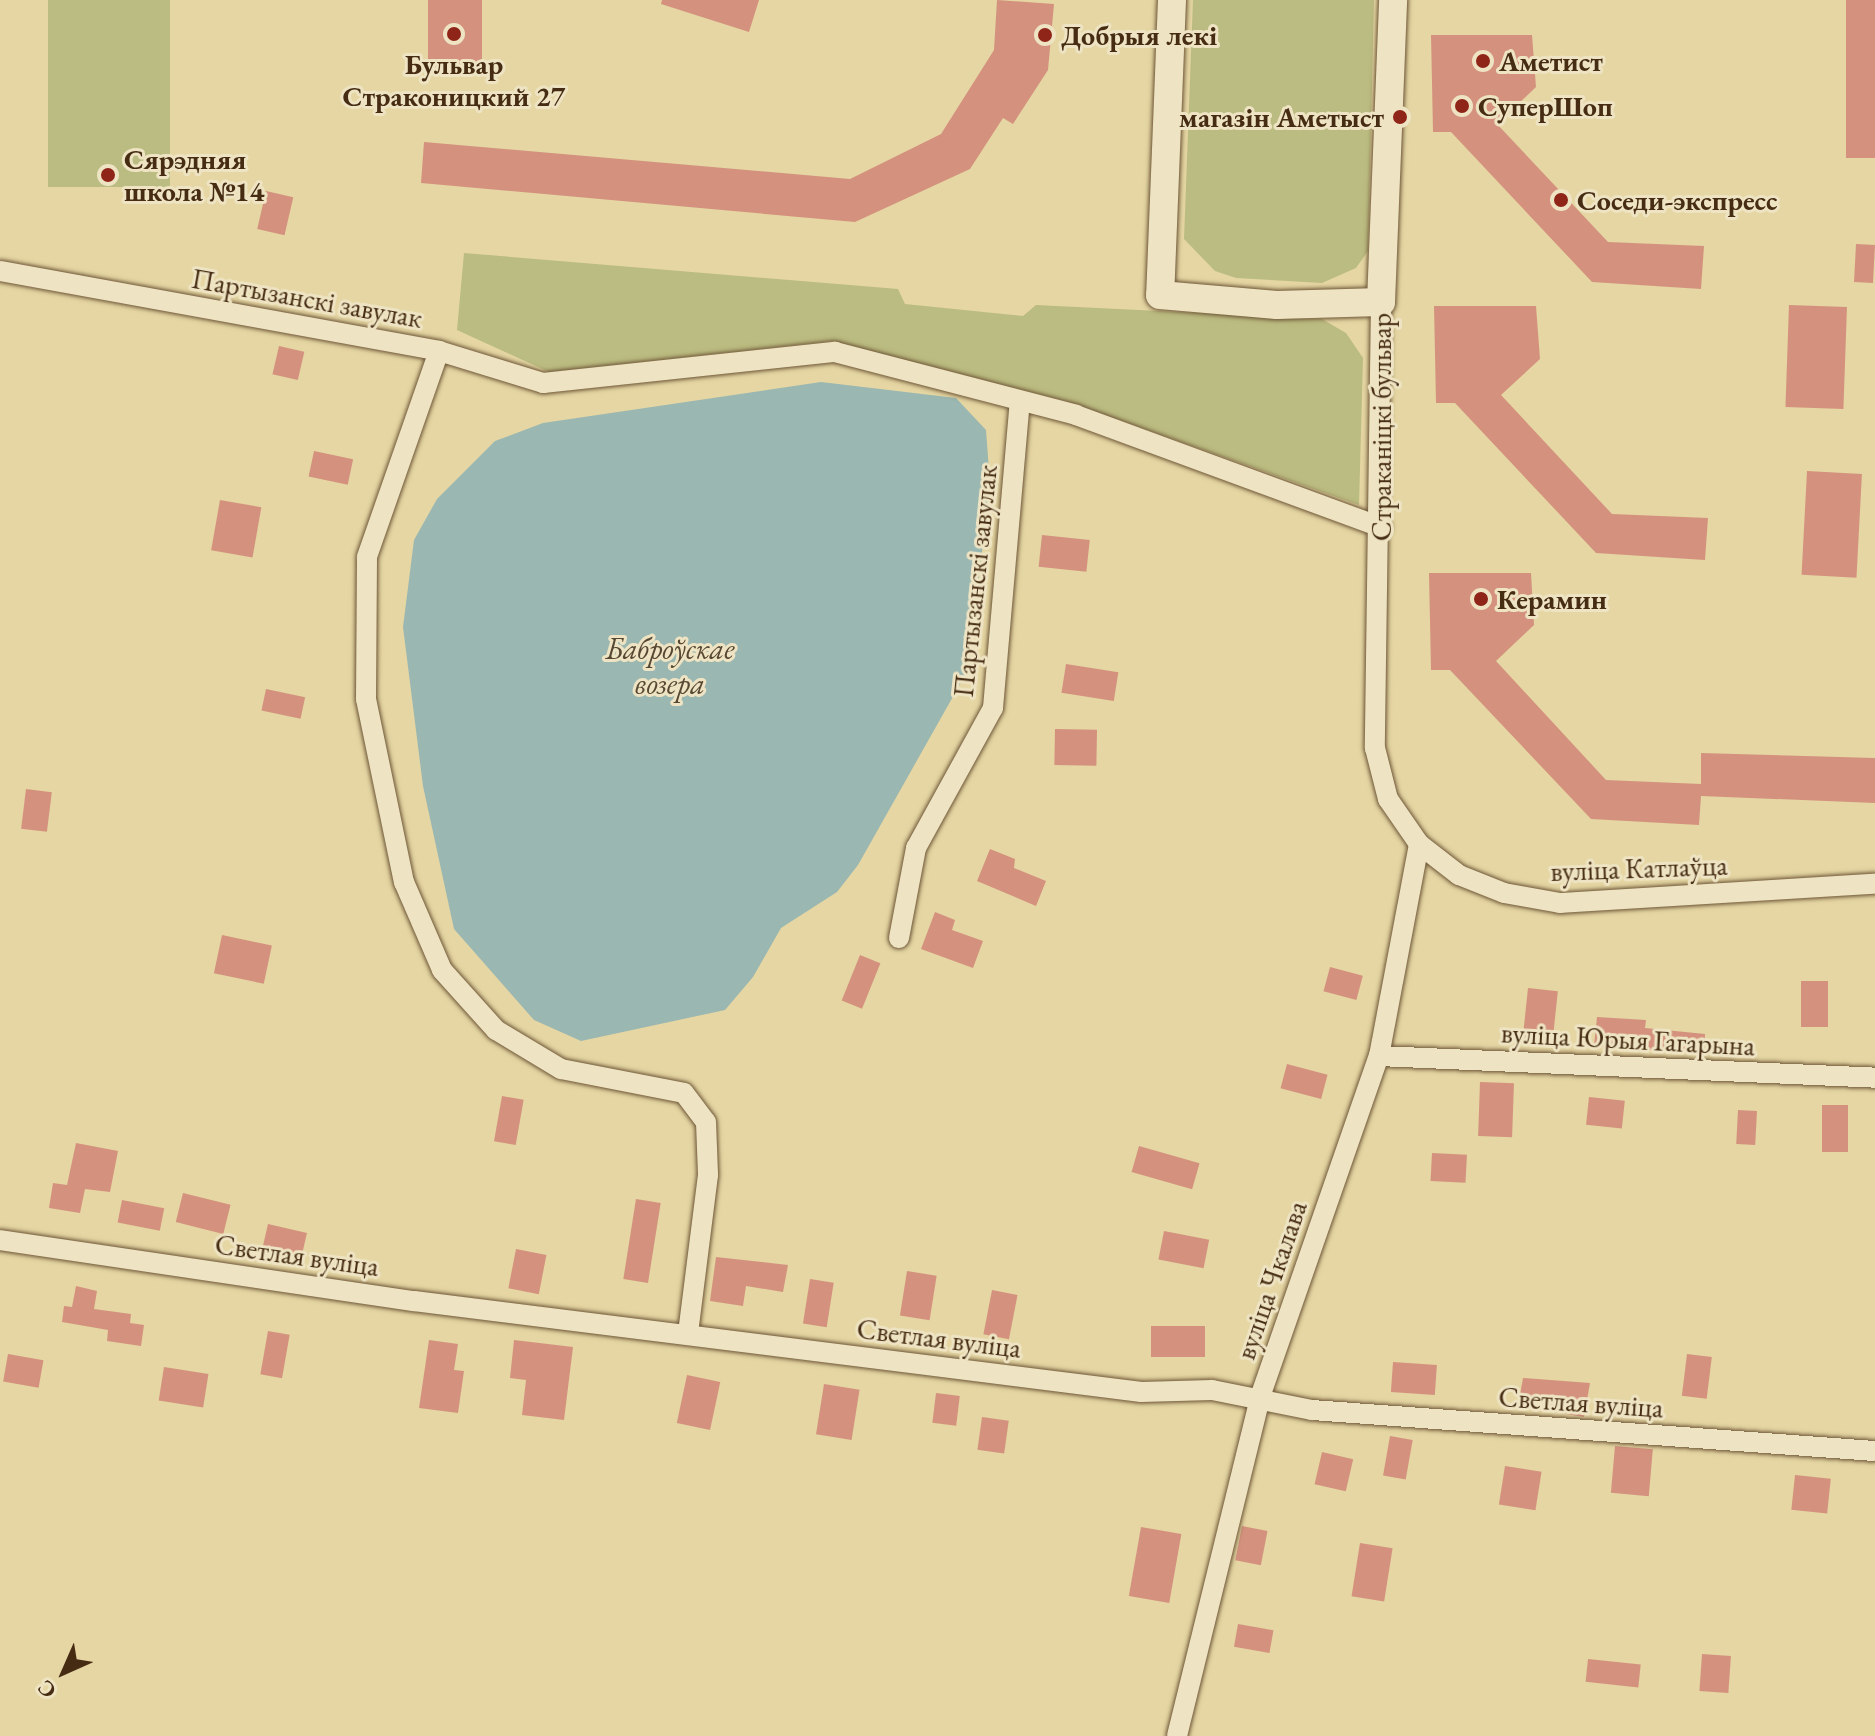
<!DOCTYPE html>
<meta charset="utf-8">
<style>
body{margin:0}
#map{position:relative;width:1875px;height:1736px;overflow:hidden;background:#e5d6a3;font-family:"EB Garamond",serif}
div>[style]{position:absolute}
.green>*{inset:0;background:#bbbc81;transform-origin:0 0}
.water>*{inset:0;background:#9ab7b1}
.building>*{inset:0;background:#d4927e;transform-origin:0 0}
.roads{filter:drop-shadow(0 0 2px #6e5637) drop-shadow(0 0 2px #6e5637)}
.street>*{height:20px;margin:-10px;padding:0 10px;transform-origin:10px;border-radius:10px;background:#eee4c3}
.secondary>*{height:28px;margin:-14px;padding:0 14px;transform-origin:14px;border-radius:14px;background:#eee4c3}
.dots>*{width:22px;height:22px;translate:-50% -50%;box-sizing:border-box;border:4px solid #eee4c3;border-radius:50%}
span{translate:-50% -50%;white-space:nowrap;text-align:center;line-height:1.15;-webkit-text-stroke:6px #eee4c3;paint-order:stroke}
.poi-label{font-size:28px;color:#462c13;font-weight:700}
.left{translate:0 -50%;text-align:left}
.right{translate:-100% -50%;text-align:right}
.street-label{font-size:28px;color:#462c13}
.water-label{font-size:30px;color:#574833;font-style:italic}
.north{position:absolute;left:24px;top:1632px;width:80px;height:80px;-webkit-text-stroke:6px #eee4c3;paint-order:stroke;rotate:225deg;font-size:22px;font-weight:700;line-height:32px;text-align:center;color:#462c13}
.north::after{content:'';display:block;margin:auto;width:28px;height:36px;background:#462c13;clip-path:polygon(50% 0,100% 100%,50% 72%,0 100%)}
</style>
<div id="map">
<div class="green">
<i style="left:48px;top:0;width:122px;height:187px"></i>
<i style="clip-path:polygon(1193px 0,1374px 0,1368px 251px,1356px 268px,1322px 283px,1236px 278px,1215px 271px,1184px 239px)"></i>
<i style="clip-path:polygon(464px 253px,898px 289px,905px 304px,1023px 316px,1036px 305px,1322px 319px,1346px 333px,1363px 358px,1359px 505px,1066px 401px,832px 341px,549px 372px,457px 330px)"></i>
</div>
<div class="water">
<i style="clip-path:polygon(821px 382px,956px 398px,986px 430px,990px 484px,968px 670px,858px 865px,837px 892px,781px 928px,753px 977px,725px 1010px,581px 1041px,534px 1020px,454px 929px,423px 786px,403px 627px,414px 540px,437px 499px,495px 441px,543px 423px)"></i>
</div>
<div class="building">
<i style="left:428px;top:0;width:54px;height:69px"></i>
<i style="clip-path:polygon(662px 0,759px 0,749px 32px,661px 4px)"></i>
<i style="clip-path:polygon(997px 0,1054px 4px,1048px 70px,1013px 124px,1003px 118px,970px 169px,855px 222px,421px 183px,424px 142px,850px 179px,941px 134px,994px 50px)"></i>
<i style="left:1846px;top:0;width:29px;height:158px"></i>
<i style="clip-path:polygon(1431px 35px,1532px 35px,1536px 87px,1497px 124px,1608px 242px,1704px 246px,1701px 289px,1592px 282px,1451px 132px,1433px 132px)"></i>
<i style="left:266px;top:191px;width:28px;height:39px;rotate:13deg"></i>
<i style="left:1856px;top:244px;width:19px;height:38px;rotate:3deg"></i>
<i style="left:1789px;top:305px;width:58px;height:102px;rotate:2deg"></i>
<i style="clip-path:polygon(1434px 306px,1536px 306px,1540px 359px,1501px 395px,1612px 514px,1708px 518px,1705px 560px,1596px 553px,1455px 403px,1436px 403px)"></i>
<i style="left:279px;top:346px;width:26px;height:29px;rotate:13deg"></i>
<i style="left:314px;top:451px;width:40px;height:26px;rotate:12deg"></i>
<i style="left:1807px;top:471px;width:55px;height:104px;rotate:3deg"></i>
<i style="left:220px;top:500px;width:42px;height:51px;rotate:10deg"></i>
<i style="left:1042px;top:535px;width:48px;height:32px;rotate:6deg"></i>
<i style="clip-path:polygon(1429px 573px,1531px 573px,1534px 625px,1496px 661px,1606px 780px,1701px 784px,1701px 753px,1875px 758px,1875px 803px,1701px 796px,1699px 825px,1591px 819px,1450px 670px,1431px 670px)"></i>
<i style="left:1066px;top:664px;width:53px;height:29px;rotate:9deg"></i>
<i style="left:266px;top:689px;width:40px;height:22px;rotate:12deg"></i>
<i style="left:1055px;top:729px;width:42px;height:36px;rotate:1deg"></i>
<i style="left:26px;top:789px;width:26px;height:40px;rotate:7deg"></i>
<i style="clip-path:polygon(990px 849px,1015px 859px,1014px 868px,1046px 881px,1036px 906px,977px 881px)"></i>
<i style="clip-path:polygon(935px 912px,955px 920px,952px 930px,983px 941px,973px 968px,921px 949px)"></i>
<i style="left:222px;top:935px;width:51px;height:39px;rotate:12deg"></i>
<i style="left:860px;top:955px;width:22px;height:49px;rotate:22deg"></i>
<i style="left:1330px;top:967px;width:34px;height:25px;rotate:15deg"></i>
<i style="left:1801px;top:981px;width:27px;height:46px"></i>
<i style="left:1528px;top:988px;width:30px;height:55px;rotate:6deg"></i>
<i style="clip-path:polygon(1597px 1017px,1646px 1020px,1645px 1028px,1705px 1034px,1704px 1054px,1594px 1046px)"></i>
<i style="left:1287px;top:1064px;width:42px;height:25px;rotate:15deg"></i>
<i style="left:1480px;top:1082px;width:34px;height:54px;rotate:2deg"></i>
<i style="left:502px;top:1096px;width:22px;height:46px;rotate:10deg"></i>
<i style="left:1589px;top:1097px;width:36px;height:28px;rotate:6deg"></i>
<i style="left:1822px;top:1105px;width:26px;height:47px"></i>
<i style="left:1738px;top:1110px;width:19px;height:34px;rotate:3deg"></i>
<i style="clip-path:polygon(76px 1143px,118px 1151px,110px 1192px,85px 1189px,80px 1213px,49px 1208px,53px 1183px,67px 1185px)"></i>
<i style="left:1139px;top:1146px;width:63px;height:27px;rotate:16deg"></i>
<i style="left:1432px;top:1153px;width:35px;height:28px;rotate:3deg"></i>
<i style="left:183px;top:1193px;width:49px;height:30px;rotate:14deg"></i>
<i style="left:636px;top:1199px;width:25px;height:81px;rotate:9deg"></i>
<i style="left:122px;top:1200px;width:43px;height:23px;rotate:11deg"></i>
<i style="left:268px;top:1224px;width:40px;height:28px;rotate:13deg"></i>
<i style="left:1164px;top:1231px;width:46px;height:29px;rotate:11deg"></i>
<i style="left:516px;top:1249px;width:31px;height:40px;rotate:11deg"></i>
<i style="clip-path:polygon(716px 1257px,788px 1265px,783px 1292px,746px 1286px,743px 1306px,710px 1301px)"></i>
<i style="left:907px;top:1271px;width:30px;height:45px;rotate:9deg"></i>
<i style="left:810px;top:1279px;width:24px;height:45px;rotate:9deg"></i>
<i style="clip-path:polygon(76px 1286px,97px 1291px,94px 1309px,131px 1314px,130px 1323px,144px 1325px,141px 1346px,107px 1341px,108px 1330px,62px 1322px,64px 1306px,72px 1307px)"></i>
<i style="left:992px;top:1290px;width:26px;height:45px;rotate:11deg"></i>
<i style="left:1151px;top:1326px;width:54px;height:31px"></i>
<i style="left:268px;top:1331px;width:22px;height:44px;rotate:10deg"></i>
<i style="clip-path:polygon(429px 1340px,458px 1344px,454px 1370px,464px 1371px,458px 1413px,419px 1408px)"></i>
<i style="clip-path:polygon(514px 1340px,573px 1347px,564px 1420px,522px 1415px,526px 1380px,510px 1378px)"></i>
<i style="left:8px;top:1354px;width:36px;height:28px;rotate:10deg"></i>
<i style="left:1687px;top:1354px;width:25px;height:42px;rotate:7deg"></i>
<i style="left:1393px;top:1362px;width:44px;height:30px;rotate:4deg"></i>
<i style="left:164px;top:1367px;width:45px;height:34px;rotate:9deg"></i>
<i style="left:687px;top:1375px;width:34px;height:49px;rotate:12deg"></i>
<i style="clip-path:polygon(1523px 1378px,1590px 1383px,1584px 1417px,1518px 1406px)"></i>
<i style="left:824px;top:1384px;width:36px;height:51px;rotate:9deg"></i>
<i style="left:936px;top:1393px;width:24px;height:30px;rotate:7deg"></i>
<i style="left:982px;top:1417px;width:27px;height:33px;rotate:8deg"></i>
<i style="left:1390px;top:1436px;width:23px;height:40px;rotate:10deg"></i>
<i style="left:1615px;top:1446px;width:38px;height:47px;rotate:5deg"></i>
<i style="left:1322px;top:1452px;width:32px;height:33px;rotate:13deg"></i>
<i style="left:1505px;top:1466px;width:37px;height:39px;rotate:9deg"></i>
<i style="left:1795px;top:1475px;width:36px;height:35px;rotate:6deg"></i>
<i style="left:1242px;top:1526px;width:26px;height:35px;rotate:11deg"></i>
<i style="left:1141px;top:1527px;width:41px;height:70px;rotate:10deg"></i>
<i style="left:1360px;top:1543px;width:33px;height:54px;rotate:9deg"></i>
<i style="left:1238px;top:1624px;width:36px;height:23px;rotate:10deg"></i>
<i style="left:1702px;top:1654px;width:29px;height:37px;rotate:4deg"></i>
<i style="left:1588px;top:1659px;width:53px;height:23px;rotate:6deg"></i>
</div>
<div class="roads">
<div class="street">
<i style="left:0;top:271px;width:446px;rotate:10.3deg"></i>
<i style="left:439px;top:351px;width:109px;rotate:17.1deg"></i>
<i style="left:543px;top:383px;width:294px;rotate:-6.1deg"></i>
<i style="left:835px;top:352px;width:249px;rotate:14.6deg"></i>
<i style="left:1076px;top:415px;width:325px;rotate:20.2deg"></i>
<i style="left:1381px;top:302px;width:446px;rotate:90.8deg"></i>
<i style="left:1375px;top:748px;width:53px;rotate:75.7deg"></i>
<i style="left:1388px;top:799px;width:55px;rotate:55.4deg"></i>
<i style="left:1419px;top:844px;width:51px;rotate:37.8deg"></i>
<i style="left:1459px;top:875px;width:48px;rotate:21.8deg"></i>
<i style="left:1504px;top:893px;width:57px;rotate:10.1deg"></i>
<i style="left:1560px;top:903px;width:316px;rotate:-3.5deg"></i>
<i style="left:439px;top:351px;width:218px;rotate:109.3deg"></i>
<i style="left:367px;top:557px;width:142px;rotate:90.4deg"></i>
<i style="left:366px;top:699px;width:187px;rotate:78.3deg"></i>
<i style="left:404px;top:882px;width:96px;rotate:66.6deg"></i>
<i style="left:442px;top:970px;width:81px;rotate:48deg"></i>
<i style="left:496px;top:1030px;width:76px;rotate:31deg"></i>
<i style="left:561px;top:1069px;width:125px;rotate:11deg"></i>
<i style="left:684px;top:1093px;width:36px;rotate:53deg"></i>
<i style="left:706px;top:1122px;width:53px;rotate:87.8deg"></i>
<i style="left:708px;top:1175px;width:160px;rotate:97.2deg"></i>
<i style="left:899px;top:938px;width:92px;rotate:-79.3deg"></i>
<i style="left:916px;top:848px;width:160px;rotate:-61.2deg"></i>
<i style="left:993px;top:708px;width:308px;rotate:-85deg"></i>
<i style="left:1379px;top:1056px;width:496px;rotate:2.5deg"></i>
<i style="left:0;top:1240px;width:418px;rotate:8.4deg"></i>
<i style="left:414px;top:1301px;width:733px;rotate:7.13deg"></i>
<i style="left:1141px;top:1392px;width:71px;rotate:-1.6deg"></i>
<i style="left:1212px;top:1390px;width:102px;rotate:11.3deg"></i>
<i style="left:1312px;top:1410px;width:564px;rotate:4.17deg"></i>
<i style="left:1177px;top:1736px;width:349px;rotate:-76.2deg"></i>
<i style="left:1260px;top:1397px;width:361px;rotate:-70.8deg"></i>
<i style="left:1379px;top:1056px;width:216px;rotate:-79.3deg"></i>
</div>
<div class="secondary">
<i style="left:1172px;top:0;width:295px;rotate:92.3deg"></i>
<i style="left:1160px;top:295px;width:117px;rotate:4.9deg"></i>
<i style="left:1277px;top:305px;width:104px;rotate:-1.7deg"></i>
<i style="left:1381px;top:302px;width:302px;rotate:-87.7deg"></i>
</div>
</div>
<div class="dots">
<i style="left:454px;top:34px;background:#8f2418"></i>
<i style="left:1045px;top:35px;background:#8f2418"></i>
<i style="left:1483px;top:61px;background:#8f2418"></i>
<i style="left:1462px;top:106px;background:#8f2418"></i>
<i style="left:1400px;top:117px;background:#8f2418"></i>
<i style="left:108px;top:175px;background:#8f2418"></i>
<i style="left:1561px;top:200px;background:#8f2418"></i>
<i style="left:1481px;top:599px;background:#8f2418"></i>
</div>
<div class="poi-label">
<span class="left" style="left:1061px;top:35px">Добрыя лекi</span>
<span class="left" style="left:1499px;top:61px">Аметист</span>
<span style="left:454px;top:80px">Бульвар<br>Страконицкий 27</span>
<span class="left" style="left:1478px;top:106px">СуперШоп</span>
<span class="right" style="left:1384px;top:117px">магазін Аметыст</span>
<span class="left" style="left:124px;top:175px">Сярэдняя<br>школа №14</span>
<span class="left" style="left:1577px;top:200px">Соседи-экспресс</span>
<span class="left" style="left:1497px;top:599px">Керамин</span>
</div>
<div class="street-label">
<span style="left:307px;top:298px;rotate:10deg">Партызанскі завулак</span>
<span style="left:1381px;top:427px;rotate:-90deg">Страканіцкі бульвар</span>
<span style="left:975px;top:581px;rotate:-84deg">Партызанскі завулак</span>
<span style="left:1639px;top:868px;rotate:-2deg">вуліца Катлаўца</span>
<span style="left:1628px;top:1039px;rotate:3deg">вуліца Юрыя Гагарына</span>
<span style="left:297px;top:1255px;rotate:8deg">Светлая вуліца</span>
<span style="left:1271px;top:1280px;rotate:-71deg">вуліца Чкалава</span>
<span style="left:939px;top:1338px;rotate:7deg">Светлая вуліца</span>
<span style="left:1581px;top:1402px;rotate:4deg">Светлая вуліца</span>
</div>
<div class="water-label">
<span style="left:670px;top:666px">Баброўскае<br>возера</span>
</div>
<div class="north">С</div>
</div>
